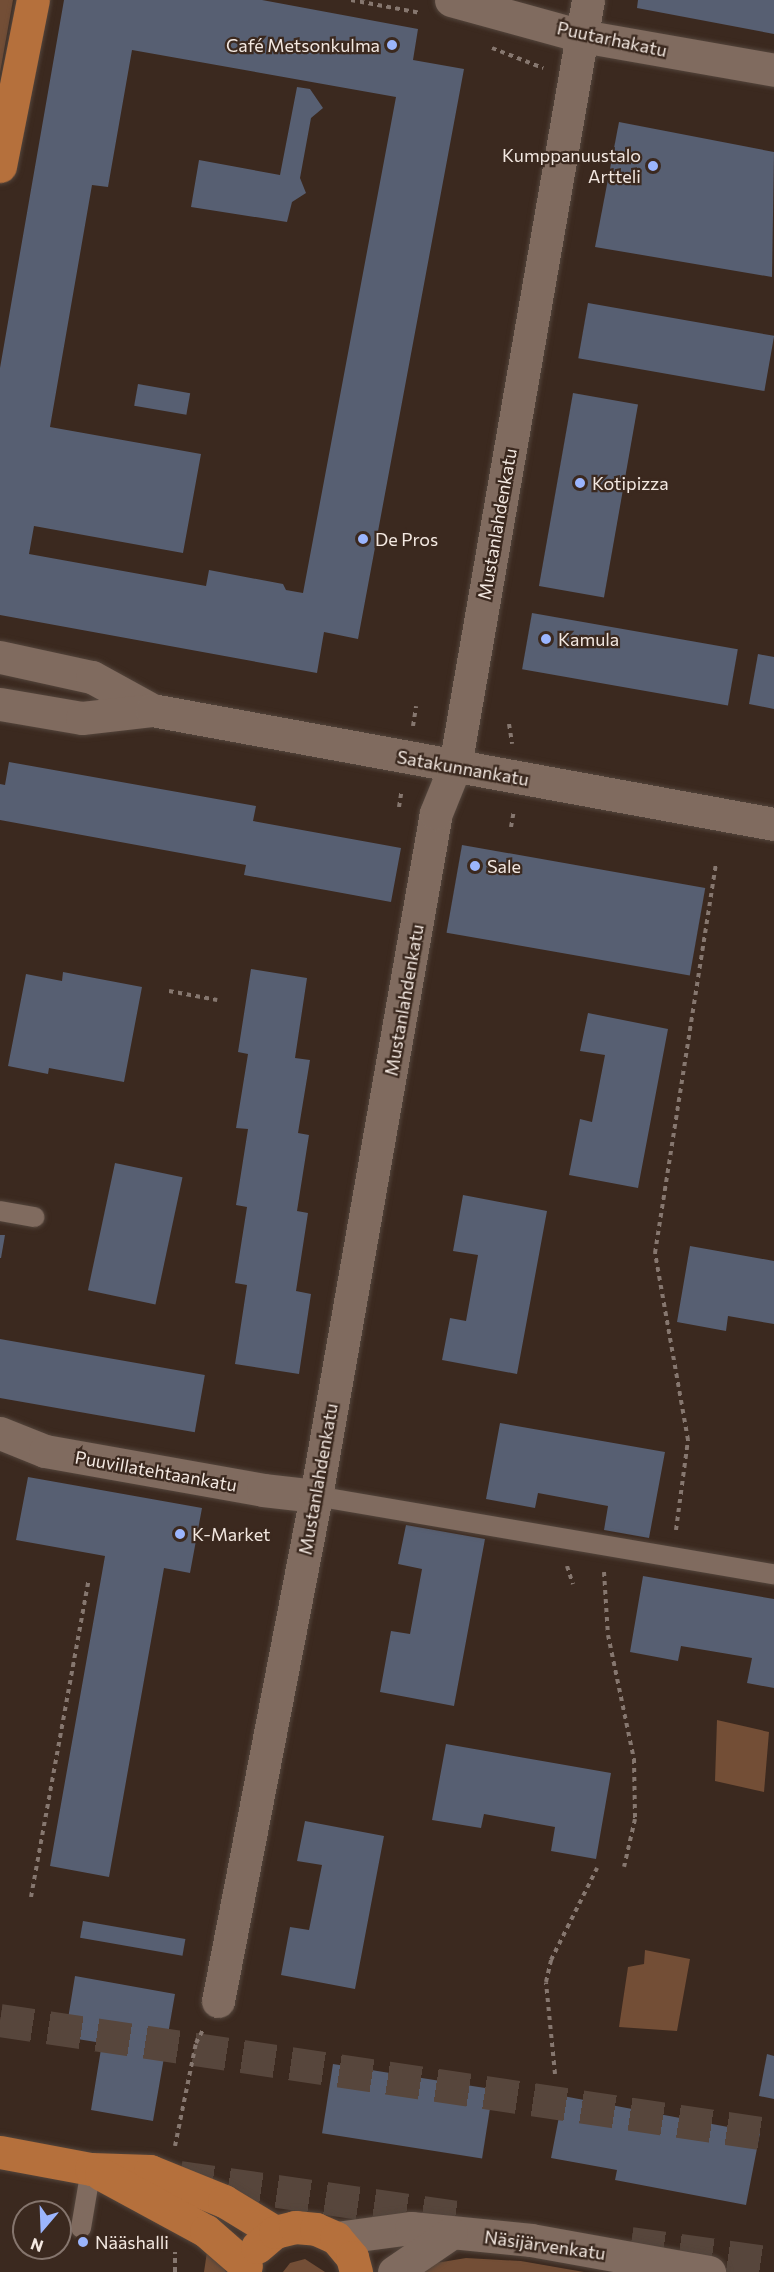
<!DOCTYPE html>
<meta charset="utf-8">
<style>
body{margin:0}
#map{position:relative;width:774px;height:2272px;overflow:hidden;background:#3b291f;font-family:Commissioner,sans-serif}
div>[style]{position:absolute}
.green>*{inset:0;background:#734e36}
.building>*{inset:0;background:#575f72;transform-origin:0 0}
.highway-tunnel>*{height:33px;margin-top:-16.5px;transform-origin:0;background:repeating-linear-gradient(90deg,#57463c 0 33px,transparent 0 49px)}
.path>*{height:4px;margin-top:-2px;transform-origin:0;background:repeating-linear-gradient(90deg,#86776f 0 4.5px,transparent 0 9px)}
.roads{filter:drop-shadow(0 0 2px #53453c) drop-shadow(0 0 2px #53453c)}
.lane>*{height:20px;margin:-10px;padding:0 10px;transform-origin:10px;border-radius:10px;background:#806b5f}
.street>*{height:33px;margin:-16.5px;padding:0 16.5px;transform-origin:16.5px;border-radius:16.5px;background:#806b5f}
.secondary>*{height:33px;margin:-16.5px;padding:0 16.5px;transform-origin:16.5px;border-radius:16.5px;background:#806b5f}
.primary>*{height:33px;margin:-16.5px;padding:0 16.5px;transform-origin:16.5px;border-radius:16.5px;background:#b5703c}
.dots>*{width:16px;height:16px;translate:-50% -50%;box-sizing:border-box;border:3px solid #3b291f;border-radius:50%}
span{translate:-50% -50%;white-space:nowrap;text-align:center;line-height:1.15;-webkit-text-stroke:4.5px #3b291f;paint-order:stroke}
.street-label{font-size:18px;color:#f3e8e1}
.poi-label{font-size:18px;color:#f3e8e1}
.right{translate:-100% -50%;text-align:right}
.left{translate:0 -50%;text-align:left}
.north{position:absolute;left:12px;top:2200px;width:60px;height:60px;box-sizing:border-box;background:#3b291f;border:2px solid #85756d;border-radius:50%;rotate:199deg;font-size:16px;font-weight:700;line-height:24px;text-align:center;color:#f3e8e1}
.north::after{content:'';display:block;margin:auto;width:21px;height:27px;background:#9bb5fd;clip-path:polygon(50% 0,100% 100%,50% 72%,0 100%)}
</style>
<div id="map">
<div class="green">
<i style="clip-path:polygon(0 0,13px 0,0 73px)"></i>
<i style="clip-path:polygon(717px 1720px,769px 1732px,764px 1792px,715px 1781px)"></i>
<i style="clip-path:polygon(645px 1950px,690px 1959px,677px 2031px,619px 2027px,628px 1967px,644px 1964px)"></i>
<i style="clip-path:polygon(208px 2245px,218px 2257px,226px 2272px,204px 2272px)"></i>
<i style="clip-path:polygon(466px 2258px,521px 2261px,584px 2272px,417px 2272px,436px 2263px)"></i>
<i style="clip-path:polygon(305px 2259px,325px 2272px,283px 2272px,290px 2263px)"></i>
</div>
<div class="building">
<i style="clip-path:polygon(evenodd,64px 0,262px 0,418px 29px,413px 60px,464px 69px,358px 639px,324px 632px,317px 673px,0 615px,0 368px,64px 0,132px 50px,396px 97px,303px 593px,286px 590px,283px 584px,209px 570px,206px 586px,29px 554px,34px 526px,183px 553px,201px 454px,50px 427px,92px 185px,108px 187px,132px 50px)"></i>
<i style="clip-path:polygon(638px 0,774px 0,774px 34px,637px 8px)"></i>
<i style="clip-path:polygon(297px 87px,310px 89px,323px 108px,311px 118px,300px 178px,306px 193px,292px 202px,287px 222px,191px 207px,199px 160px,280px 175px)"></i>
<i style="clip-path:polygon(619px 122px,774px 152px,772px 277px,595px 247px)"></i>
<i style="left:588px;top:303px;width:189px;height:56px;rotate:10deg"></i>
<i style="left:138px;top:384px;width:53px;height:22px;rotate:10deg"></i>
<i style="left:573px;top:393px;width:66px;height:196px;rotate:10deg"></i>
<i style="left:532px;top:613px;width:209px;height:57px;rotate:10deg"></i>
<i style="clip-path:polygon(758px 654px,774px 657px,774px 709px,749px 704px)"></i>
<i style="clip-path:polygon(9px 762px,256px 806px,253px 821px,401px 848px,391px 902px,244px 875px,246px 865px,0 820px,0 784px,5px 785px)"></i>
<i style="left:462px;top:845px;width:247px;height:89px;rotate:10deg"></i>
<i style="clip-path:polygon(251px 969px,307px 978px,295px 1058px,310px 1060px,298px 1133px,309px 1135px,297px 1211px,308px 1213px,296px 1291px,311px 1294px,299px 1374px,235px 1364px,247px 1285px,235px 1283px,247px 1207px,236px 1205px,248px 1129px,236px 1128px,248px 1054px,238px 1052px)"></i>
<i style="clip-path:polygon(63px 972px,142px 987px,124px 1082px,49px 1068px,48px 1074px,8px 1066px,26px 974px,62px 981px)"></i>
<i style="clip-path:polygon(588px 1013px,668px 1029px,638px 1188px,569px 1175px,580px 1119px,592px 1122px,605px 1055px,580px 1051px)"></i>
<i style="left:115px;top:1163px;width:69px;height:130px;rotate:12deg"></i>
<i style="clip-path:polygon(463px 1195px,547px 1211px,517px 1374px,442px 1360px,450px 1318px,466px 1321px,478px 1255px,453px 1251px)"></i>
<i style="clip-path:polygon(0 1235px,5px 1235px,1px 1258px,0 1258px)"></i>
<i style="clip-path:polygon(690px 1246px,774px 1261px,774px 1324px,728px 1316px,726px 1331px,677px 1322px)"></i>
<i style="left:0;top:1339px;width:208px;height:58px;rotate:10deg"></i>
<i style="clip-path:polygon(500px 1423px,665px 1452px,649px 1538px,604px 1530px,608px 1506px,538px 1493px,535px 1508px,486px 1499px)"></i>
<i style="clip-path:polygon(28px 1477px,202px 1508px,190px 1573px,164px 1568px,109px 1877px,50px 1866px,105px 1556px,16px 1540px)"></i>
<i style="clip-path:polygon(406px 1525px,485px 1539px,454px 1706px,380px 1692px,391px 1631px,410px 1634px,422px 1569px,398px 1564px)"></i>
<i style="clip-path:polygon(643px 1576px,774px 1599px,774px 1688px,747px 1683px,752px 1658px,681px 1646px,678px 1661px,630px 1652px)"></i>
<i style="clip-path:polygon(446px 1744px,611px 1773px,596px 1859px,551px 1851px,555px 1827px,484px 1814px,481px 1828px,432px 1820px)"></i>
<i style="clip-path:polygon(305px 1821px,384px 1836px,355px 1989px,281px 1975px,290px 1927px,309px 1930px,322px 1865px,297px 1861px)"></i>
<i style="left:83px;top:1921px;width:104px;height:17px;rotate:10deg"></i>
<i style="clip-path:polygon(75px 1976px,175px 1994px,153px 2121px,91px 2110px,102px 2043px,65px 2037px)"></i>
<i style="clip-path:polygon(767px 2054px,774px 2056px,774px 2099px,759px 2096px)"></i>
<i style="left:333px;top:2064px;width:162px;height:70px;rotate:9deg"></i>
<i style="clip-path:polygon(563px 2096px,760px 2133px,746px 2205px,615px 2180px,617px 2170px,551px 2158px)"></i>
</div>
<div class="highway-tunnel">
<i style="left:0;top:2020px;width:782px;rotate:8.45deg"></i>
<i style="left:180px;top:2177px;width:293px;rotate:8.2deg"></i>
<i style="left:631px;top:2243px;width:144px;rotate:8deg"></i>
</div>
<div class="path">
<i style="left:351px;top:0;width:71px;rotate:10.5deg"></i>
<i style="left:492px;top:48px;width:55px;rotate:21.4deg"></i>
<i style="left:509px;top:724px;width:20px;rotate:81deg"></i>
<i style="left:413px;top:726px;width:20px;rotate:-81deg"></i>
<i style="left:399px;top:807px;width:18px;rotate:-81deg"></i>
<i style="left:511px;top:827px;width:17px;rotate:-80deg"></i>
<i style="left:169px;top:991px;width:49px;rotate:10.6deg"></i>
<i style="left:676px;top:1530px;width:91px;rotate:-82.4deg"></i>
<i style="left:688px;top:1440px;width:190px;rotate:-100deg"></i>
<i style="left:655px;top:1253px;width:394px;rotate:-81.1deg"></i>
<i style="left:567px;top:1566px;width:19px;rotate:72deg"></i>
<i style="left:604px;top:1572px;width:63px;rotate:86.4deg"></i>
<i style="left:608px;top:1635px;width:127px;rotate:78.2deg"></i>
<i style="left:634px;top:1759px;width:60px;rotate:89deg"></i>
<i style="left:635px;top:1819px;width:49px;rotate:102.9deg"></i>
<i style="left:31px;top:1897px;width:320px;rotate:-79.7deg"></i>
<i style="left:555px;top:2074px;width:92px;rotate:-95.6deg"></i>
<i style="left:546px;top:1982px;width:23px;rotate:-77deg"></i>
<i style="left:551px;top:1960px;width:103px;rotate:-63.4deg"></i>
<i style="left:175px;top:2146px;width:105px;rotate:-78.5deg"></i>
<i style="left:196px;top:2043px;width:17px;rotate:-62deg"></i>
<i style="left:175px;top:2272px;width:20px;rotate:-90deg"></i>
</div>
<div class="roads">
<div class="lane">
<i style="left:0;top:1211px;width:35px;rotate:10deg"></i>
<i style="left:316px;top:1496px;width:465px;rotate:9.7deg"></i>
<i style="left:81px;top:2228px;width:60px;rotate:-80.4deg"></i>
</div>
<div class="street">
<i style="left:451px;top:0;width:136px;rotate:15.4deg"></i>
<i style="left:582px;top:36px;width:195px;rotate:10deg"></i>
<i style="left:0;top:1433px;width:48px;rotate:21.8deg"></i>
<i style="left:45px;top:1451px;width:221px;rotate:10.1deg"></i>
<i style="left:263px;top:1490px;width:53px;rotate:6.5deg"></i>
<i style="left:218px;top:2001px;width:514px;rotate:-79.02deg"></i>
<i style="left:316px;top:1496px;width:693px;rotate:-80.04deg"></i>
<i style="left:436px;top:813px;width:51px;rotate:-68deg"></i>
<i style="left:455px;top:766px;width:777px;rotate:-80.15deg"></i>
</div>
<div class="secondary">
<i style="left:0;top:657px;width:94px;rotate:12.3deg"></i>
<i style="left:92px;top:677px;width:68px;rotate:28.8deg"></i>
<i style="left:0;top:704px;width:83px;rotate:9.7deg"></i>
<i style="left:82px;top:718px;width:70px;rotate:-6.5deg"></i>
<i style="left:152px;top:710px;width:632px;rotate:10.39deg"></i>
<i style="left:336px;top:2238px;width:76px;rotate:-7.6deg"></i>
<i style="left:411px;top:2228px;width:121px;rotate:5.7deg"></i>
<i style="left:531px;top:2240px;width:181px;rotate:10.2deg"></i>
<i style="left:394px;top:2272px;width:69px;rotate:-34.4deg"></i>
</div>
<div class="primary">
<i style="left:0;top:166px;width:169px;rotate:-78.8deg"></i>
<i style="left:0;top:2152px;width:93px;rotate:10.6deg"></i>
<i style="left:91px;top:2169px;width:59px;rotate:1.9deg"></i>
<i style="left:150px;top:2171px;width:80px;rotate:22.1deg"></i>
<i style="left:224px;top:2201px;width:60px;rotate:31.3deg"></i>
<i style="left:101px;top:2174px;width:119px;rotate:28.5deg"></i>
<i style="left:206px;top:2231px;width:53px;rotate:41.2deg"></i>
<i style="left:257px;top:2247px;width:23px;rotate:-40deg"></i>
<i style="left:275px;top:2232px;width:21px;rotate:-14deg"></i>
<i style="left:295px;top:2227px;width:21px;rotate:5deg"></i>
<i style="left:316px;top:2229px;width:22px;rotate:24deg"></i>
<i style="left:336px;top:2238px;width:25px;rotate:50deg"></i>
<i style="left:352px;top:2257px;width:16px;rotate:75deg"></i>
</div>
</div>
<div class="dots">
<i style="left:392px;top:45px;background:#9bb5fd"></i>
<i style="left:653px;top:166px;background:#9bb5fd"></i>
<i style="left:580px;top:483px;background:#9bb5fd"></i>
<i style="left:363px;top:539px;background:#9bb5fd"></i>
<i style="left:546px;top:639px;background:#9bb5fd"></i>
<i style="left:475px;top:866px;background:#9bb5fd"></i>
<i style="left:180px;top:1534px;background:#9bb5fd"></i>
<i style="left:83px;top:2242px;background:#9bb5fd"></i>
</div>
<div class="street-label">
<span style="left:612px;top:39px;rotate:12deg">Puutarhakatu</span>
<span style="left:497px;top:524px;rotate:-80deg">Mustanlahdenkatu</span>
<span style="left:463px;top:768px;rotate:10deg">Satakunnankatu</span>
<span style="left:404px;top:1000px;rotate:-80deg">Mustanlahdenkatu</span>
<span style="left:156px;top:1471px;rotate:10deg">Puuvillatehtaankatu</span>
<span style="left:318px;top:1479px;rotate:-80deg">Mustanlahdenkatu</span>
<span style="left:545px;top:2245px;rotate:8deg">Näsijärvenkatu</span>
</div>
<div class="poi-label">
<span class="right" style="left:380px;top:45px">Café Metsonkulma</span>
<span class="right" style="left:641px;top:166px">Kumppanuustalo<br>Artteli</span>
<span class="left" style="left:592px;top:483px">Kotipizza</span>
<span class="left" style="left:375px;top:539px">De Pros</span>
<span class="left" style="left:558px;top:639px">Kamula</span>
<span class="left" style="left:487px;top:866px">Sale</span>
<span class="left" style="left:192px;top:1534px">K-Market</span>
<span class="left" style="left:95px;top:2242px">Nääshalli</span>
</div>
<div class="north">N</div>
</div>
